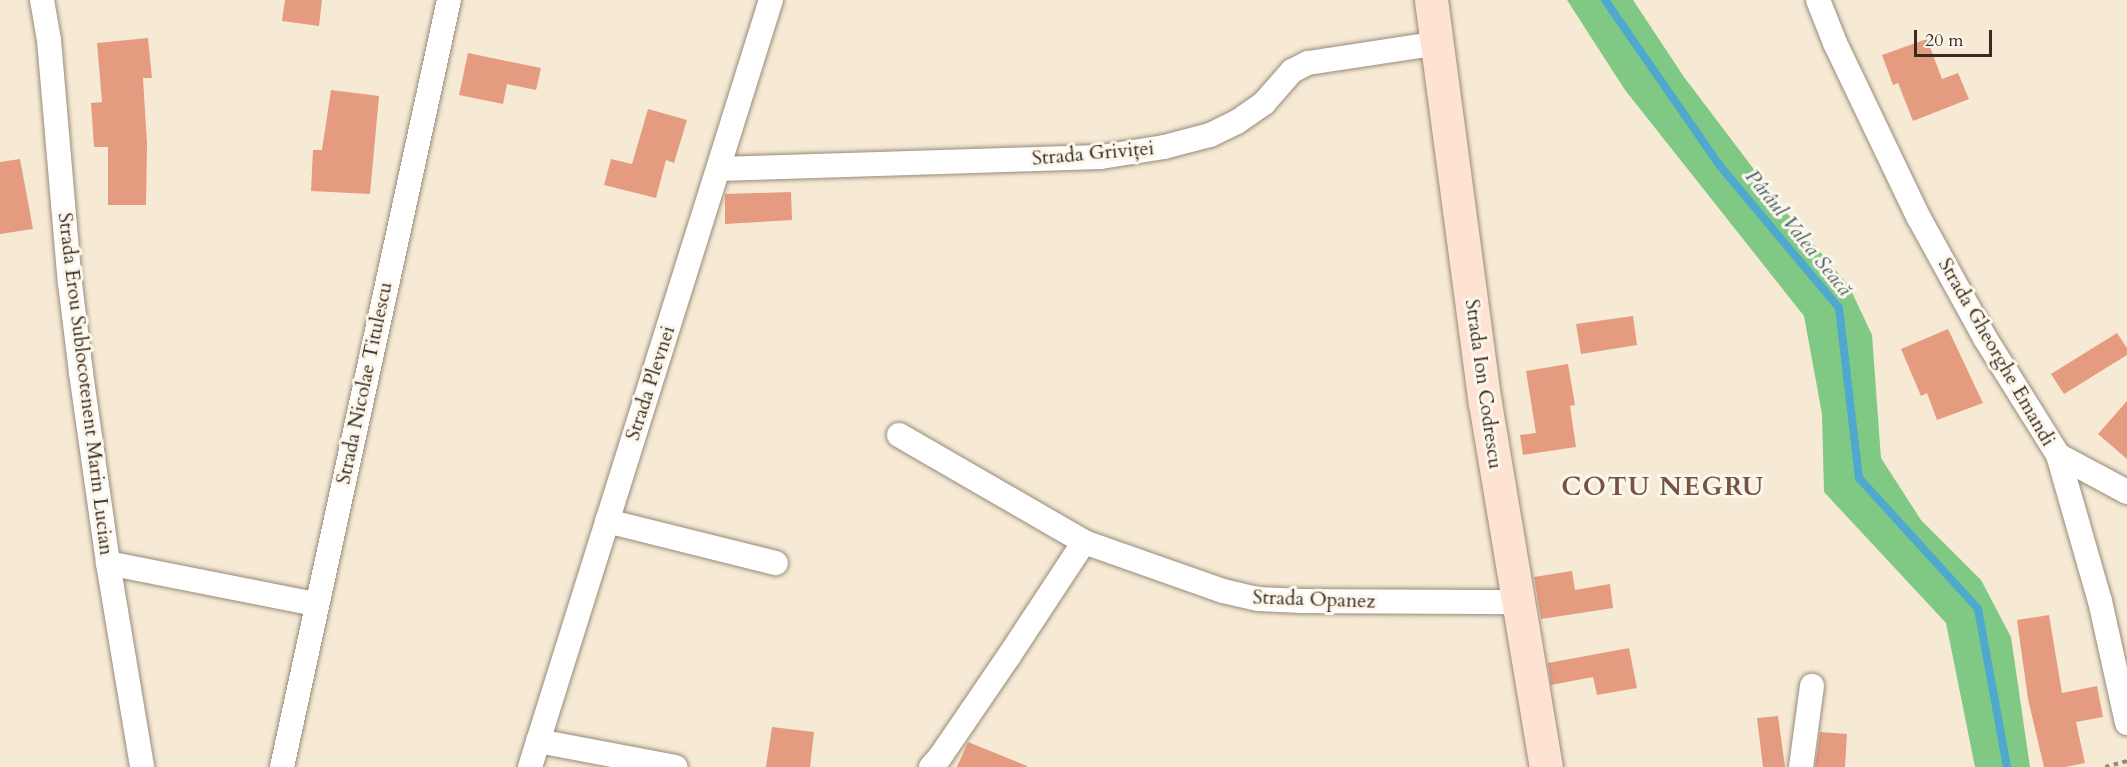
<!DOCTYPE html>
<meta charset="utf-8">
<style>
body{margin:0}
#map{position:relative;width:2127px;height:767px;overflow:hidden;background:#f6ead5;font-family:Cardo,serif}
div>[style]{position:absolute}
[style*='--x']{left:calc(var(--x)*1px);top:calc(var(--y)*1px);width:calc(var(--w)*1px);rotate:calc(var(--a)*1deg)}
.green>*{inset:0;background:#80c985}
.stream>*{height:8px;margin:-4px;padding:0 4px;transform-origin:4px;border-radius:4px;background:#4fa8cd}
.building>*{inset:0;background:#e59b7f}
.path>*{height:4px;margin-top:-2px;transform-origin:0;background:repeating-linear-gradient(90deg,#988a7a 0 4.5px,transparent 0 9px)}
.roads{filter:drop-shadow(0 0 2px #988a7a) drop-shadow(0 0 2px #988a7a)}
.minor>*{height:24px;margin:-12px;padding:0 12px;transform-origin:12px;border-radius:12px;background:#fff}
.secondary>*{height:33px;margin:-16.5px;padding:0 16.5px;transform-origin:16.5px;border-radius:16.5px;background:#fee3d2}
span{translate:-50% -50%;white-space:nowrap;text-align:center;line-height:1.15;-webkit-text-stroke:6px #fbf7ec;paint-order:stroke}
.street-label{font-size:20px;color:#3b2a1e}
.water-label{font-size:21px;color:#435c64;font-style:italic}
.district-label{font-size:26px;color:#765240;font-weight:700;letter-spacing:1.5px}
.scale{position:absolute;left:1914px;top:30px;width:78px;height:27px;box-sizing:border-box;border:3px solid #3b2a1e;border-top:0;padding-left:8px;font-size:18px;line-height:21px;white-space:nowrap;color:#3b2a1e;-webkit-text-stroke:4px #fbf7ec;paint-order:stroke}
</style>
<div id="map">
<div class="green">
<div style="clip-path:polygon(1567px 0,1633px 0,1684px 77px,1787px 213px,1849px 286px,1872px 335px,1881px 458px,1921px 520px,1981px 580px,2011px 637px,2030px 767px,1975px 767px,1946px 623px,1824px 492px,1822px 414px,1804px 316px,1625px 90px)"></div>
</div>
<div class="stream">
<div style="--x:1605;--y:0;--w:202;--a:55.3"></div>
<div style="--x:1720;--y:166;--w:185;--a:50"></div>
<div style="--x:1839;--y:308;--w:171;--a:83.3"></div>
<div style="--x:1859;--y:478;--w:177;--a:47.7"></div>
<div style="--x:1978;--y:609;--w:161;--a:79.6"></div>
</div>
<div class="building">
<div style="clip-path:polygon(285px 0,322px 0,319px 26px,282px 21px)"></div>
<div style="clip-path:polygon(148px 38px,152px 78px,143px 78px,147px 144px,146px 205px,108px 205px,108px 147px,94px 147px,91px 103px,102px 102px,97px 43px)"></div>
<div style="clip-path:polygon(1927px 39px,1942px 79px,1958px 73px,1969px 99px,1913px 121px,1898px 83px,1893px 85px,1882px 55px)"></div>
<div style="clip-path:polygon(468px 53px,541px 68px,536px 90px,507px 84px,503px 104px,459px 95px)"></div>
<div style="clip-path:polygon(331px 90px,379px 96px,370px 194px,311px 191px,313px 150px,322px 150px)"></div>
<div style="clip-path:polygon(648px 109px,687px 120px,674px 163px,666px 160px,656px 198px,604px 185px,611px 159px,632px 164px)"></div>
<div style="clip-path:polygon(20px 159px,33px 229px,0 234px,0 162px)"></div>
<div style="clip-path:polygon(791px 192px,792px 220px,725px 224px,725px 194px)"></div>
<div style="clip-path:polygon(1633px 316px,1637px 345px,1581px 354px,1576px 324px)"></div>
<div style="clip-path:polygon(1948px 329px,1983px 403px,1937px 420px,1927px 393px,1921px 396px,1901px 349px)"></div>
<div style="clip-path:polygon(2117px 333px,2127px 348px,2127px 355px,2064px 394px,2051px 374px)"></div>
<div style="clip-path:polygon(1568px 364px,1575px 405px,1570px 406px,1576px 447px,1523px 455px,1520px 435px,1536px 433px,1526px 371px)"></div>
<div style="clip-path:polygon(2127px 401px,2127px 459px,2098px 434px)"></div>
<div style="clip-path:polygon(1572px 571px,1575px 590px,1610px 584px,1613px 608px,1541px 619px,1534px 577px)"></div>
<div style="clip-path:polygon(2049px 615px,2062px 693px,2097px 686px,2103px 717px,2076px 722px,2085px 763px,2065px 767px,2044px 767px,2028px 699px,2017px 620px)"></div>
<div style="clip-path:polygon(1629px 648px,1637px 688px,1597px 695px,1593px 677px,1551px 685px,1548px 663px)"></div>
<div style="clip-path:polygon(1778px 716px,1785px 767px,1763px 767px,1757px 718px)"></div>
<div style="clip-path:polygon(772px 727px,814px 732px,810px 767px,766px 767px)"></div>
<div style="clip-path:polygon(1820px 732px,1847px 734px,1845px 767px,1815px 767px)"></div>
<div style="clip-path:polygon(968px 742px,1027px 766px,1027px 767px,957px 767px)"></div>
</div>
<div class="path">
<div style="--x:2105;--y:767;--w:23;--a:-15"></div>
</div>
<div class="roads">
<div class="minor">
<div style="--x:42;--y:0;--w:41;--a:80.1"></div>
<div style="--x:49;--y:40;--w:244;--a:85.1"></div>
<div style="--x:70;--y:283;--w:91;--a:83"></div>
<div style="--x:81;--y:373;--w:192;--a:81.9"></div>
<div style="--x:108;--y:563;--w:207;--a:80.5"></div>
<div style="--x:1818;--y:0;--w:46;--a:68.4"></div>
<div style="--x:1835;--y:43;--w:194;--a:64.4"></div>
<div style="--x:1919;--y:218;--w:137;--a:61.2"></div>
<div style="--x:1985;--y:338;--w:138;--a:58"></div>
<div style="--x:2058;--y:455;--w:152;--a:74"></div>
<div style="--x:2100;--y:601;--w:125;--a:77.5"></div>
<div style="--x:719;--y:169;--w:382;--a:-1.8"></div>
<div style="--x:1101;--y:157;--w:64;--a:-9"></div>
<div style="--x:1164;--y:147;--w:48;--a:-14.6"></div>
<div style="--x:1210;--y:135;--w:30;--a:-26"></div>
<div style="--x:1237;--y:122;--w:33;--a:-35"></div>
<div style="--x:1264;--y:103;--w:43;--a:-48.8"></div>
<div style="--x:1292;--y:71;--w:18;--a:-27"></div>
<div style="--x:1308;--y:63;--w:132;--a:-8.7"></div>
<div style="--x:899;--y:435;--w:214;--a:30"></div>
<div style="--x:1084;--y:542;--w:147;--a:19.4"></div>
<div style="--x:1223;--y:591;--w:36;--a:13"></div>
<div style="--x:1258;--y:599;--w:44;--a:2.6"></div>
<div style="--x:1302;--y:601;--w:216;--a:0.3"></div>
<div style="--x:2058;--y:455;--w:78;--a:28.2"></div>
<div style="--x:607;--y:521;--w:174;--a:14"></div>
<div style="--x:108;--y:563;--w:212;--a:11.2"></div>
<div style="--x:538;--y:741;--w:140;--a:10.7"></div>
<div style="--x:282;--y:767;--w:785;--a:-77.72"></div>
<div style="--x:530;--y:767;--w:804;--a:-72.56"></div>
<div style="--x:931;--y:767;--w:13;--a:-48"></div>
<div style="--x:940;--y:757;--w:122;--a:-55.7"></div>
<div style="--x:1009;--y:656;--w:136;--a:-56.7"></div>
<div style="--x:1801;--y:767;--w:82;--a:-82.3"></div>
</div>
<div class="secondary">
<div style="--x:1431;--y:0;--w:407;--a:82.4"></div>
<div style="--x:1485;--y:403;--w:369;--a:80.5"></div>
</div>
</div>
<div class="street-label">
<span style="left:1093px;top:153px;rotate:-5deg">Strada Griviței</span>
<span style="left:1997px;top:352px;rotate:60deg">Strada Gheorghe Emandi</span>
<span style="left:364px;top:383px;rotate:-78deg">Strada Nicolae Titulescu</span>
<span style="left:650px;top:383px;rotate:-72deg">Strada Plevnei</span>
<span style="left:86px;top:384px;rotate:83deg">Strada Erou Sublocotenent Marin Lucian</span>
<span style="left:1484px;top:384px;rotate:82deg">Strada Ion Codrescu</span>
<span style="left:1314px;top:599px;rotate:2deg">Strada Opanez</span>
</div>
<div class="water-label">
<span style="left:1798px;top:233px;rotate:51deg">Pârâul Valea Seacă</span>
</div>
<div class="district-label">
<span style="left:1663px;top:487px">COTU NEGRU</span>
</div>
<div class="scale">20 m</div>
</div>
